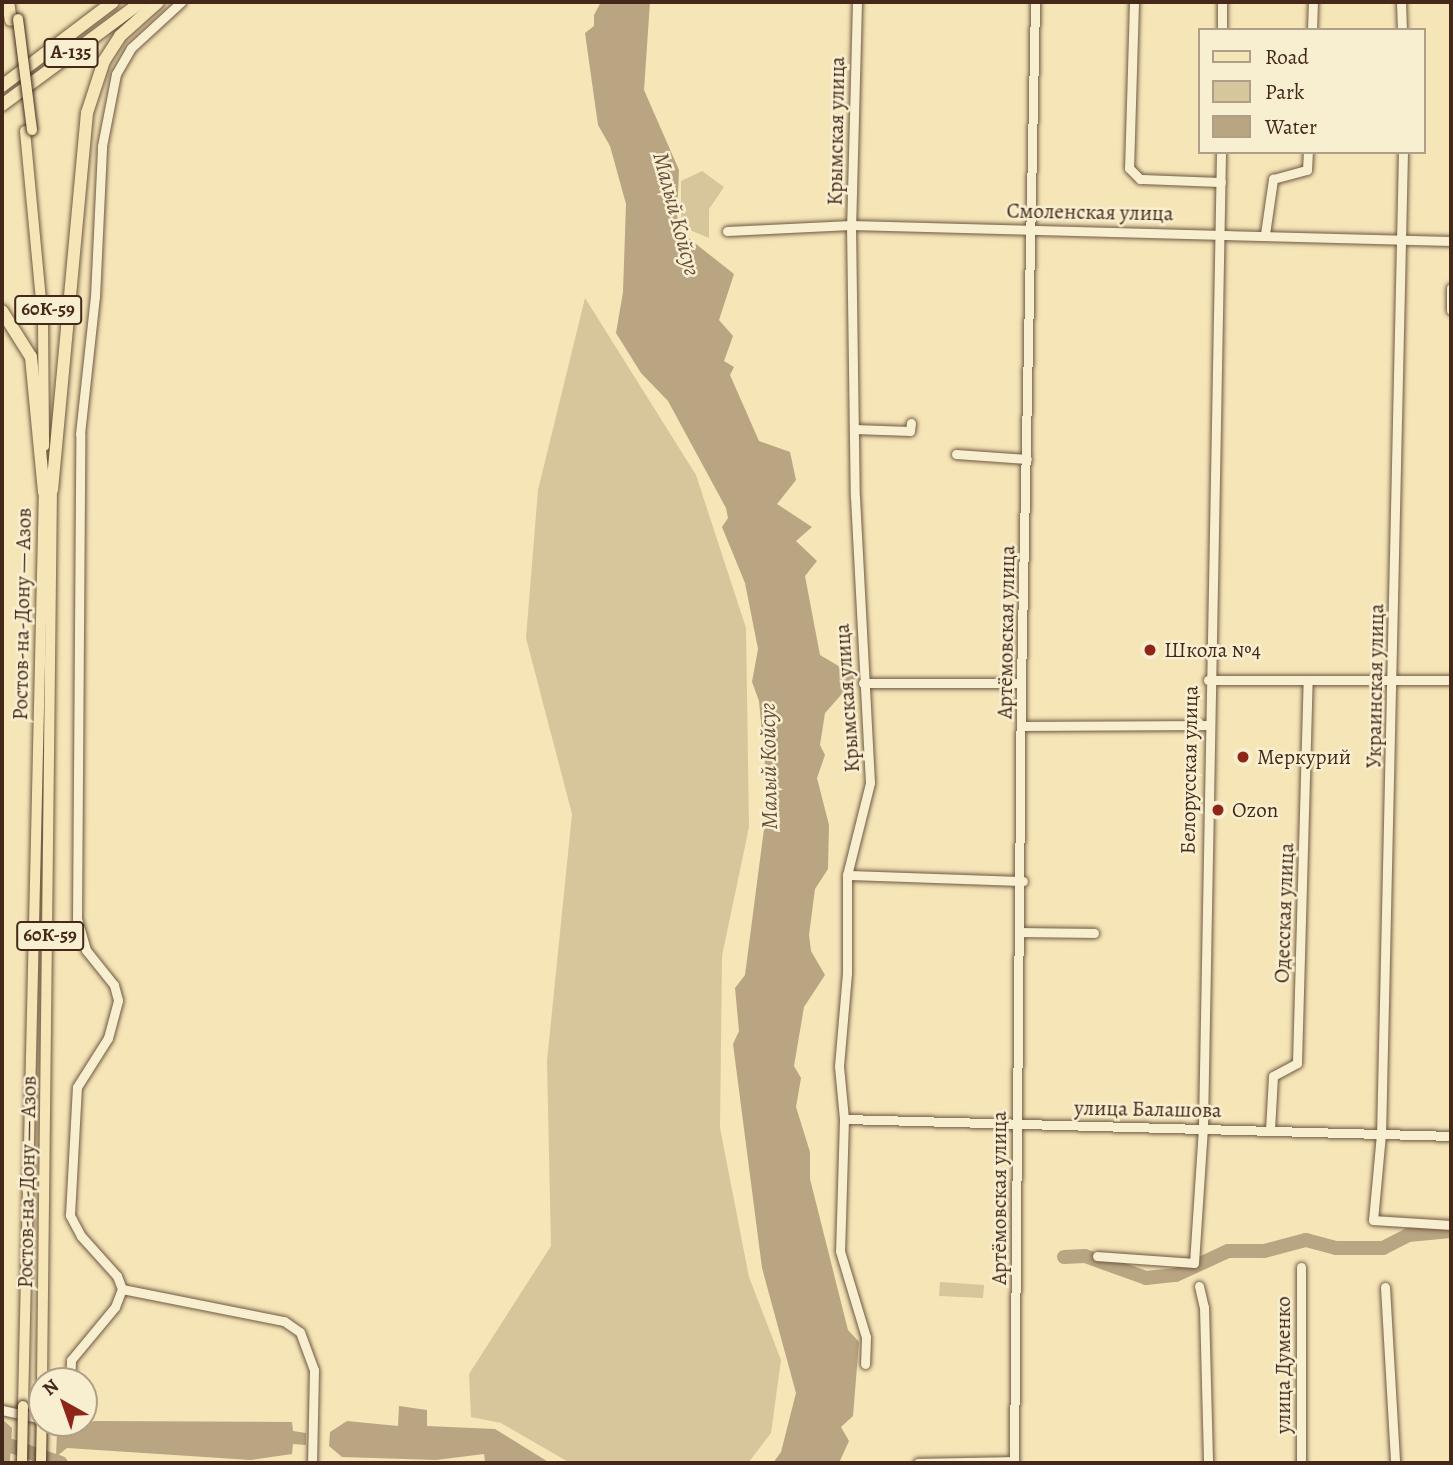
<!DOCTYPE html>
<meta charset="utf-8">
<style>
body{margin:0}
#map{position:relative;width:1453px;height:1465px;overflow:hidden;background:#f5e5b7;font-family:Alegreya,serif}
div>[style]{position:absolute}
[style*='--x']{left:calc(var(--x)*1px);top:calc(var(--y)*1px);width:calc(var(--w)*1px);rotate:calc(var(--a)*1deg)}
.green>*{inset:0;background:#d7c59c}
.water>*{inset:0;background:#b9a582}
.river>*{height:14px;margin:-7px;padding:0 7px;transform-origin:7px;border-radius:7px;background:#b9a582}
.roads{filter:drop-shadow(0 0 2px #705842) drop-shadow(0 0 2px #705842)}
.minor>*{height:9px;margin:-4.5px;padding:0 4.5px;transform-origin:4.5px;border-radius:4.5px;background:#f8eed0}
.major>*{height:10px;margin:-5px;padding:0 5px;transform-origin:5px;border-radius:5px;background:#f5e5b7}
.highway>*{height:12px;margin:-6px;padding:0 6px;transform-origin:6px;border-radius:6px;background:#f5e5b7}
.bridges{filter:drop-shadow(0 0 2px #44291b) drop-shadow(0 0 2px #44291b)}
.major-bridge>*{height:10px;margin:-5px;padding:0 5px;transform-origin:5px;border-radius:5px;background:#f5e5b7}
.dots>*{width:19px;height:19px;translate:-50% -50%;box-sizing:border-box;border:4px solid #f8eed0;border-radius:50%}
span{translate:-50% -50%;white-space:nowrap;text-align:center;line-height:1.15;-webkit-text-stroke:5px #f8eed0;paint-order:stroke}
.shield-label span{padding:2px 5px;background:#f8eed0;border:2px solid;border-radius:5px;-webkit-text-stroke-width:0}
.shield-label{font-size:19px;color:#44291b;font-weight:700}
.street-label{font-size:21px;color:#44291b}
.poi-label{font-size:21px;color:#44291b}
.left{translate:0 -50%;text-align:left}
.water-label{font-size:23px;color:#674e3a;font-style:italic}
.frame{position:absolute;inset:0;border:4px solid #44291b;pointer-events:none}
.legend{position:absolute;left:1198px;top:28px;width:228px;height:126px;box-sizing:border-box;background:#f8eed0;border:2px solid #b09f88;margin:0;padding:9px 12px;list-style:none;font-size:21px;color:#44291b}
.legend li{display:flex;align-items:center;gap:14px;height:35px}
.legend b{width:35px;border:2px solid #b09f88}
.north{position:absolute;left:28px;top:1367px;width:70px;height:70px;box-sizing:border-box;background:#f8eed0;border:2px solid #b09f88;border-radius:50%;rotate:320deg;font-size:19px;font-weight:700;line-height:28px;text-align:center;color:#44291b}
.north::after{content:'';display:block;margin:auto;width:24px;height:32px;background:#8f2418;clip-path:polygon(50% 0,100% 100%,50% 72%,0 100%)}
</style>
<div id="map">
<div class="green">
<div style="clip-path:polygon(702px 171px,724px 187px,709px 209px,709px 238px,683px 227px,681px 214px,681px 181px)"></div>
<div style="clip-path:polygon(585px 298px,696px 475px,746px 628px,749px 827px,722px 956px,720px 1128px,749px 1277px,781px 1360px,771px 1433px,748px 1463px,570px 1463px,501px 1423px,471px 1417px,469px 1374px,551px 1246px,547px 1061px,572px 814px,526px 638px,538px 490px)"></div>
<div style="clip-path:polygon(940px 1282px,984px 1285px,983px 1298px,939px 1296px)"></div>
</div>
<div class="water">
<div style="clip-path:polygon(601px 2px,650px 2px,644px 90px,679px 170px,677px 216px,682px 233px,734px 274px,719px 320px,733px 336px,724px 361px,734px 367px,730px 375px,759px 441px,790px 452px,796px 480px,777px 504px,812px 527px,796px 541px,817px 561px,805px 576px,820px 655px,857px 677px,825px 713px,820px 745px,825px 755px,817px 778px,829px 825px,828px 869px,815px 889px,809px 935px,811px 951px,825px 975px,804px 1007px,794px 1066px,801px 1078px,796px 1107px,810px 1152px,810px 1179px,848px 1330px,859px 1342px,853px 1416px,841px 1427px,849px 1441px,839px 1463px,773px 1463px,781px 1452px,796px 1393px,762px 1268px,733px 1044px,739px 1031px,735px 988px,745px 975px,768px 798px,759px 701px,752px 682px,758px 649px,745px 583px,722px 527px,728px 518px,726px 508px,668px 401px,641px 373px,616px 333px,623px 292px,626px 204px,610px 146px,598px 125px,585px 33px,594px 26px,594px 15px)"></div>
<div style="clip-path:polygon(399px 1406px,427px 1410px,427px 1426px,495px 1429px,550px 1463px,480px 1463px,485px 1462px,484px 1454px,436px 1460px,342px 1457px,329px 1446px,330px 1432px,347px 1421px,398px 1426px)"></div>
<div style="clip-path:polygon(2px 1419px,12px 1428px,10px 1461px,2px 1462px)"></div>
<div style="clip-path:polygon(94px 1421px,292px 1422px,293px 1431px,306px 1433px,306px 1445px,293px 1444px,292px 1454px,251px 1460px,67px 1448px,56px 1457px,57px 1432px)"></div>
</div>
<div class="river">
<div style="--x:1064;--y:1257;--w:21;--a:-3"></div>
<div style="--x:1085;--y:1256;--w:65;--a:19.8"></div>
<div style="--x:1146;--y:1278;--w:30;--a:-6"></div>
<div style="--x:1176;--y:1275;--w:57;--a:-24.8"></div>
<div style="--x:1228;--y:1251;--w:36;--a:0"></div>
<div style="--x:1264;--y:1251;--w:43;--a:-14.7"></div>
<div style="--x:1306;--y:1240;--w:31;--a:15"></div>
<div style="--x:1336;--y:1248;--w:47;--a:0"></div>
<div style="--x:1383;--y:1248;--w:28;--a:-27"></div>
<div style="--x:1408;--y:1235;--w:43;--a:-5.3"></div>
<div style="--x:2;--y:1443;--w:62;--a:18.7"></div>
</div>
<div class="roads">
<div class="minor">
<div style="--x:857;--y:2;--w:223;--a:91.5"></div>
<div style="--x:851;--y:225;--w:272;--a:89.2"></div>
<div style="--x:855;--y:497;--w:286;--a:87"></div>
<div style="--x:870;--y:783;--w:95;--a:104"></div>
<div style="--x:847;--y:875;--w:98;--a:90"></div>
<div style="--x:847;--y:973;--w:93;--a:94.9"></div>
<div style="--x:839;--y:1066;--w:53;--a:84.6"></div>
<div style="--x:844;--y:1119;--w:132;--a:91.7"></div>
<div style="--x:840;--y:1251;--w:90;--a:73.2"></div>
<div style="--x:866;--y:1337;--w:27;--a:92"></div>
<div style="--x:1134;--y:2;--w:166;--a:91.7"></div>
<div style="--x:1129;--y:168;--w:16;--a:45"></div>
<div style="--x:1140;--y:179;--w:81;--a:2.1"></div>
<div style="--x:1401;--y:2;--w:28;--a:88"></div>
<div style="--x:1222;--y:30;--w:28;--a:-90"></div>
<div style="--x:1312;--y:30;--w:28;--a:-88"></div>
<div style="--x:1403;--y:152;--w:982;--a:91.28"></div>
<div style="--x:1381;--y:1134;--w:86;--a:95.3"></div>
<div style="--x:1373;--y:1220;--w:78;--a:3.7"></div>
<div style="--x:727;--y:231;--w:124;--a:-2.8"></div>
<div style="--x:851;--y:225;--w:600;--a:1.53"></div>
<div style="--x:1265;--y:234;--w:56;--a:-81.7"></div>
<div style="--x:1273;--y:179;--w:35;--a:-15"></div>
<div style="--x:1307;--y:170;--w:18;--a:-87"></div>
<div style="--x:1451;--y:288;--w:22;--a:90"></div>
<div style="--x:854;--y:429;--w:56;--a:2"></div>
<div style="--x:910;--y:431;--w:8;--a:-83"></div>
<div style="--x:956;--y:454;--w:71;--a:4"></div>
<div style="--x:1208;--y:680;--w:243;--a:0"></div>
<div style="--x:863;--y:683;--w:158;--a:0"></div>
<div style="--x:1021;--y:726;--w:186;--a:-0.3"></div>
<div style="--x:847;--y:875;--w:176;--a:2"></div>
<div style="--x:1021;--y:932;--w:73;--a:0.8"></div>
<div style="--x:844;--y:1119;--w:607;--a:1.6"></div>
<div style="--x:1270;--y:1130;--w:54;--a:-86.8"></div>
<div style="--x:1273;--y:1076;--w:27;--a:-28"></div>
<div style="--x:1297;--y:1063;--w:382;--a:-88.4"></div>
<div style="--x:1097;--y:1256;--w:97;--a:4.1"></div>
<div style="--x:1194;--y:1263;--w:137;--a:-86.2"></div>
<div style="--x:1203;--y:1126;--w:974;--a:-88.94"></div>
<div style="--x:1199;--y:1286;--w:22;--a:77"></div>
<div style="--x:1204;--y:1307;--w:156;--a:88.5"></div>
<div style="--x:1385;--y:1287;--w:176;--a:86.7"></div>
<div style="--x:122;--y:1289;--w:165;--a:11.2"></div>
<div style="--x:284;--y:1321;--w:19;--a:35"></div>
<div style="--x:300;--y:1332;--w:40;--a:69.8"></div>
<div style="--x:314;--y:1370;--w:93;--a:91.2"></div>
<div style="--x:70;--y:1381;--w:21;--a:-87"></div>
<div style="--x:71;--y:1360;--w:69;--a:-50.3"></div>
<div style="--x:115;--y:1307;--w:19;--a:-69"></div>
<div style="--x:122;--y:1289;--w:14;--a:-111"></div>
<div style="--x:117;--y:1276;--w:54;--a:-132"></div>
<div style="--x:81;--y:1236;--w:24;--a:-118"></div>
<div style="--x:70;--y:1215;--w:128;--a:-86.9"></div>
<div style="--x:77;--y:1087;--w:58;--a:-57.7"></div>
<div style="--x:108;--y:1038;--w:39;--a:-75"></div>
<div style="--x:118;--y:1000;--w:16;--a:-105"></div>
<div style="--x:114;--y:985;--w:45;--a:-128.7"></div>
<div style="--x:86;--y:950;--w:32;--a:-106"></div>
<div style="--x:77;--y:919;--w:485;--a:-89.6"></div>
<div style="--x:80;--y:434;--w:138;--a:-83.8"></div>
<div style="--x:95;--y:297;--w:151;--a:-87.3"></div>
<div style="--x:102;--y:146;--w:73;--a:-79"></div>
<div style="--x:116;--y:74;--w:30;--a:-60"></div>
<div style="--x:131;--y:48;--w:68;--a:-42.6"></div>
<div style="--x:2;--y:1410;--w:41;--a:12.7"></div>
<div style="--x:918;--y:1463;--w:96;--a:-1.2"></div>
<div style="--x:1014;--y:1463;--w:780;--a:-89.49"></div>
<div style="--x:1021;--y:683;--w:681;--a:-88.82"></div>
<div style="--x:1301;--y:1463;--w:196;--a:-90"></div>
</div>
<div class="major">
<div style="--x:25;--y:131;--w:193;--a:84.6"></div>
<div style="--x:43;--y:323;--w:123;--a:89.5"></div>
<div style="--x:42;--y:1381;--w:899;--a:-89.36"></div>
<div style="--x:23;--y:1406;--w:920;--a:-88.69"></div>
</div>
<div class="highway">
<div style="--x:8;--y:2;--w:18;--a:81"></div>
<div style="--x:2;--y:86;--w:139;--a:-37.1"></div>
<div style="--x:2;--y:105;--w:173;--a:-36.5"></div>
<div style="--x:2;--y:311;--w:54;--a:57.8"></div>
<div style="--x:31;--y:357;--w:136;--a:84.5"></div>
<div style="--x:52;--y:490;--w:379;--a:-84.7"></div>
<div style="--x:87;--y:113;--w:55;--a:-71.9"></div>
<div style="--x:104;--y:61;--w:30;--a:-57"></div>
<div style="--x:120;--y:36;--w:51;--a:-41.8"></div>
</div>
</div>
<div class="bridges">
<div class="major-bridge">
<div style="--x:18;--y:19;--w:112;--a:82.8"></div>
<div style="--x:22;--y:1463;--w:57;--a:-89"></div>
<div style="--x:41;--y:1463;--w:57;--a:-89"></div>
</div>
</div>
<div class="dots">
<div style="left:1150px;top:650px;background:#8f2418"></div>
<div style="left:1243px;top:757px;background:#8f2418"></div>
<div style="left:1218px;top:810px;background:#8f2418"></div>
</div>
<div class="shield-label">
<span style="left:71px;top:53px">А-135</span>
<span style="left:48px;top:310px">60К-59</span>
<span style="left:50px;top:936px">60К-59</span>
</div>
<div class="street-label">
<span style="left:836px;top:131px;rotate:-89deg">Крымская улица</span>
<span style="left:1090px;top:212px;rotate:1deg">Смоленская улица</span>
<span style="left:22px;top:614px;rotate:-89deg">Ростов-на-Дону — Азов</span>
<span style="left:1006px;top:632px;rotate:-89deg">Артёмовская улица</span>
<span style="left:1375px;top:686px;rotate:-89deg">Украинская улица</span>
<span style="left:847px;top:698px;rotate:-94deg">Крымская улица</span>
<span style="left:1189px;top:770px;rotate:-89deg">Белорусская улица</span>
<span style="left:1284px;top:913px;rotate:-88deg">Одесская улица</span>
<span style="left:1148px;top:1109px;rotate:1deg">улица Балашова</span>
<span style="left:27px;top:1182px;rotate:-89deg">Ростов-на-Дону — Азов</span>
<span style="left:999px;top:1198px;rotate:-90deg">Артёмовская улица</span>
<span style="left:1283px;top:1365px;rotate:-90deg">улица Думенко</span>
</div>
<div class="poi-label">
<span class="left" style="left:1164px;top:650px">Школа №4</span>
<span class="left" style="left:1257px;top:757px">Меркурий</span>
<span class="left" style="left:1232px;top:810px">Ozon</span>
</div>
<div class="water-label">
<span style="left:676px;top:214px;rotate:75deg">Малый Койсуг</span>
<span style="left:769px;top:766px;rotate:-91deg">Малый Койсуг</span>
</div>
<div class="frame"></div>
<ul class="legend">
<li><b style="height:9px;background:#f5e5b7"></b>Road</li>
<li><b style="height:19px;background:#d7c59c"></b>Park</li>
<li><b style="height:19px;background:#b9a582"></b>Water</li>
</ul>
<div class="north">N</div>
</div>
